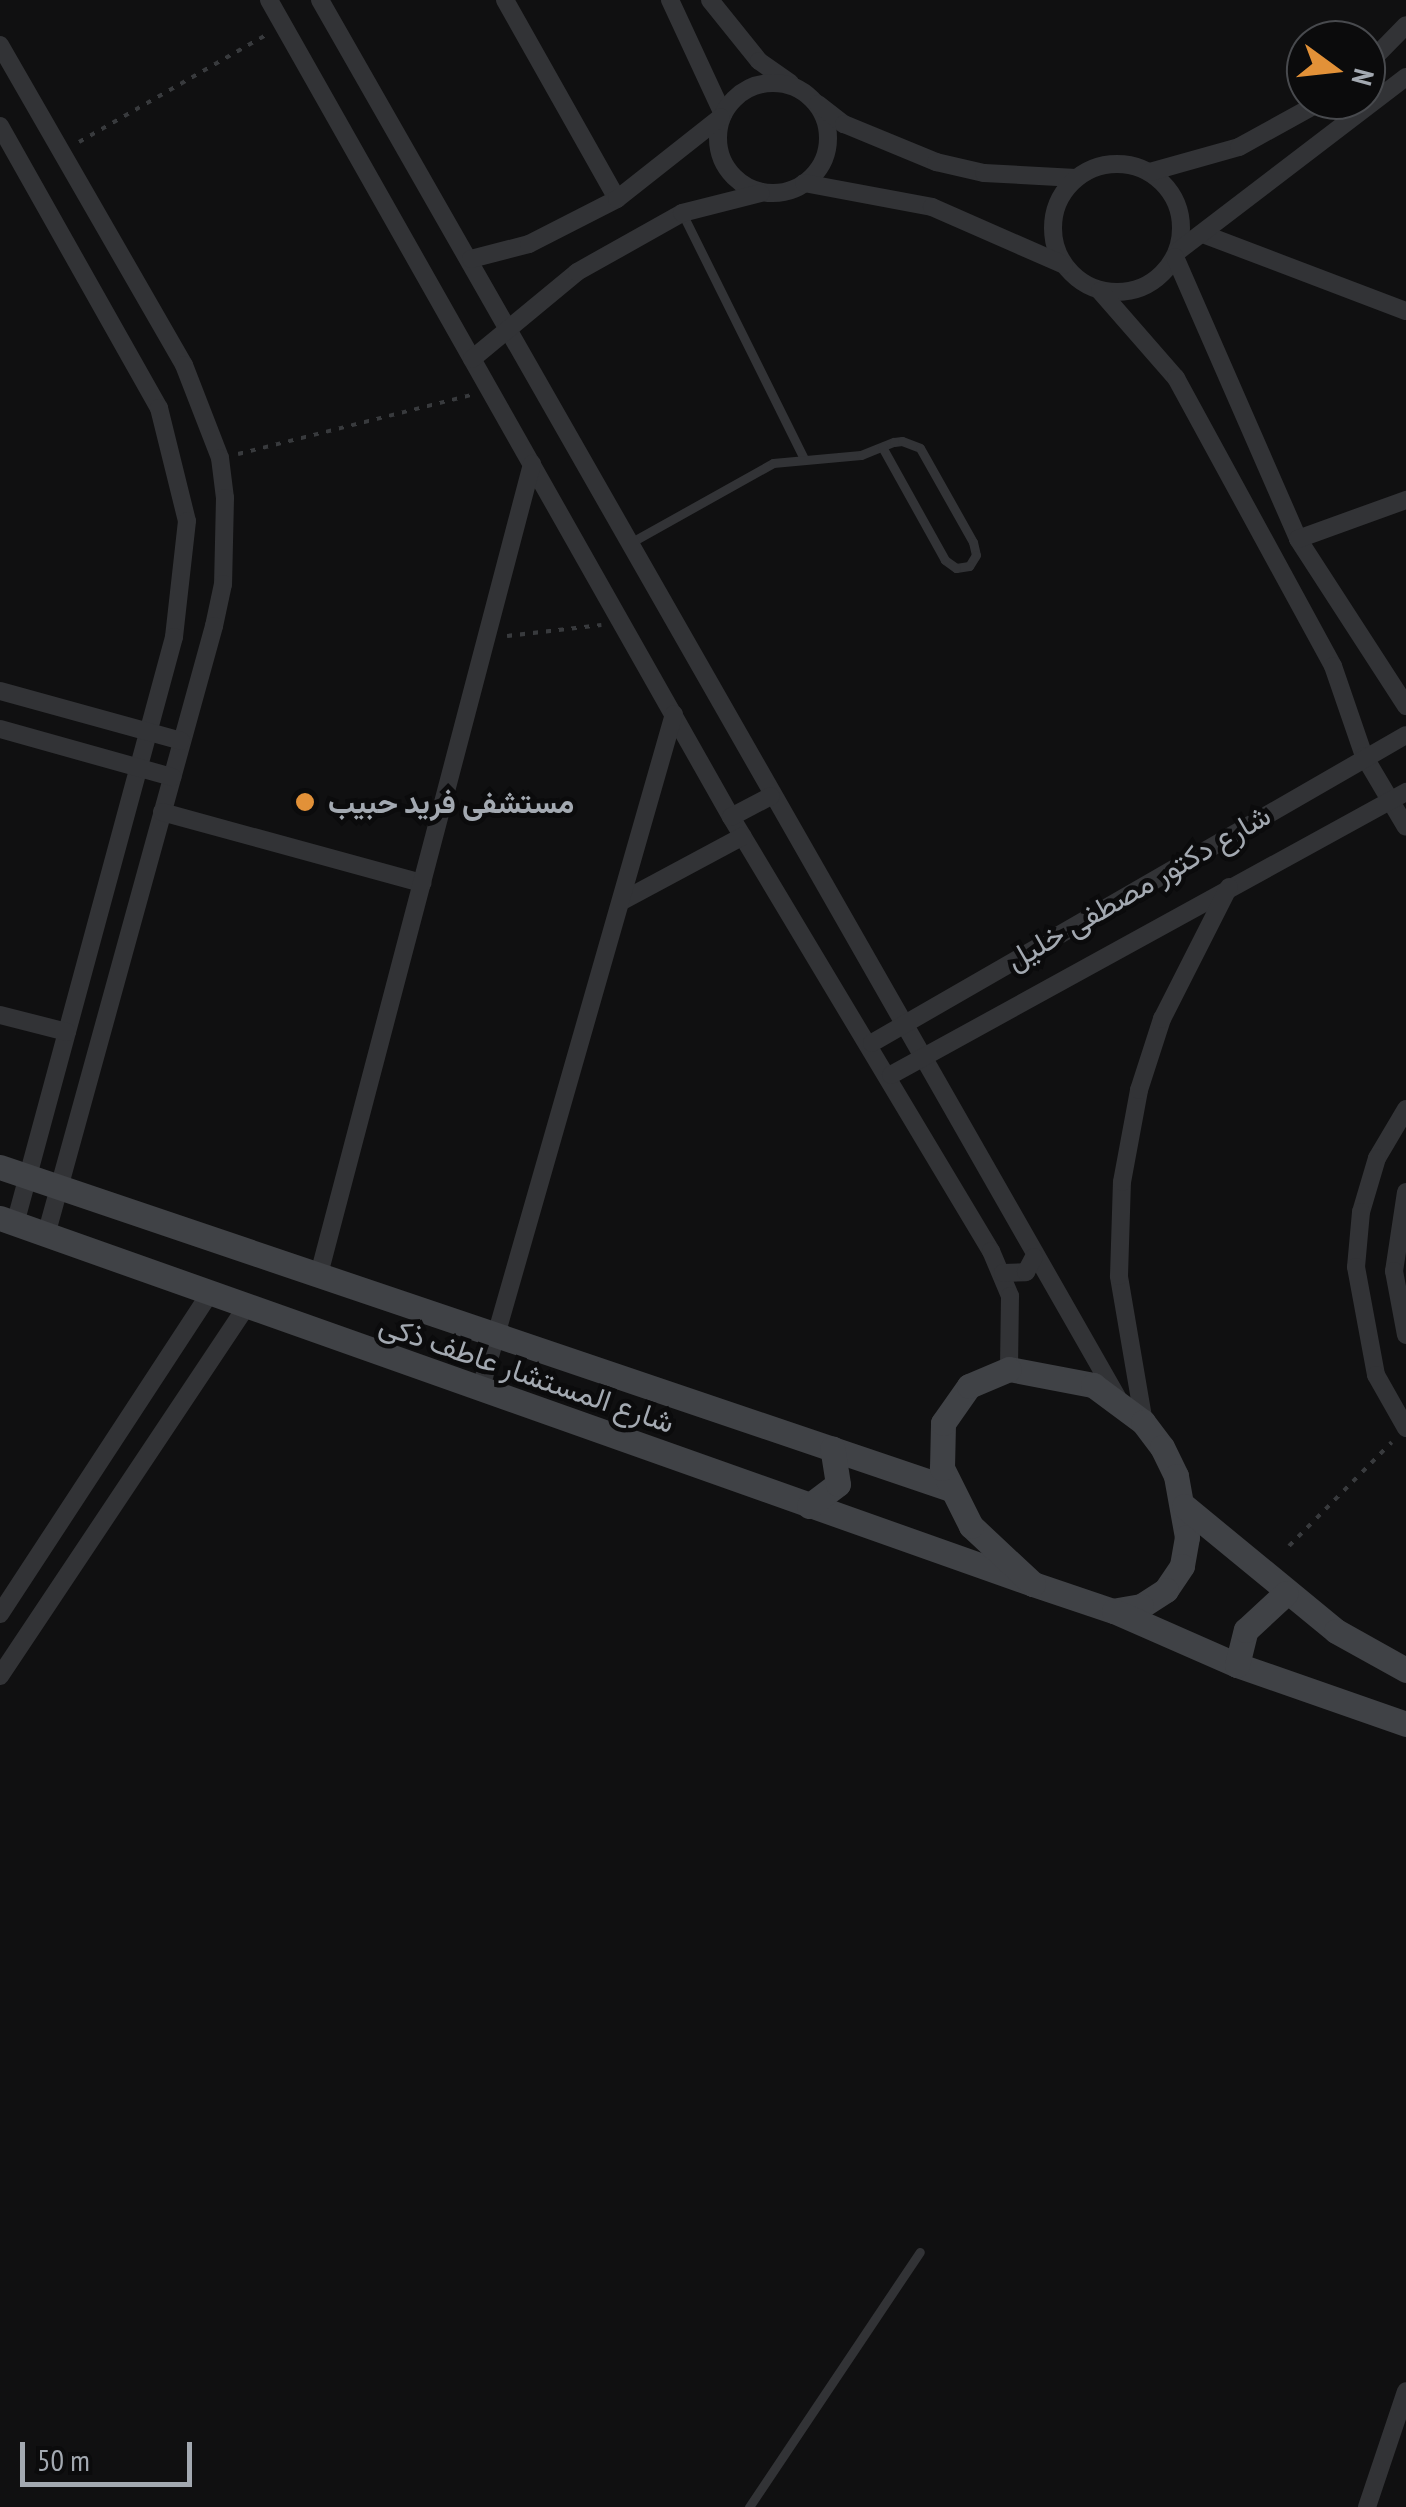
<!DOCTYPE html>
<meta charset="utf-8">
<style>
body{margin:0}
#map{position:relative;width:1406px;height:2507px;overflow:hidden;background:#101011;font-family:"PT Sans Narrow",Vazirmatn,sans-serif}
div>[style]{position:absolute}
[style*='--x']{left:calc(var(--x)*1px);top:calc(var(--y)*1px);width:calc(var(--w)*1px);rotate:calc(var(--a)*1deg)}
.path>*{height:4px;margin-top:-2px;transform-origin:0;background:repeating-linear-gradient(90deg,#383a3d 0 5px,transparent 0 13px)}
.lane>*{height:9px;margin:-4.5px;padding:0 4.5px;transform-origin:4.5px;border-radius:4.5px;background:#323336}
.street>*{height:18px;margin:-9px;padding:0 9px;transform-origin:9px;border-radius:9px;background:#323336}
.street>.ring{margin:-9px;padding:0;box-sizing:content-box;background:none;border:18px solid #323336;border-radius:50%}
.secondary>*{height:25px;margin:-12.5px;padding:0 12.5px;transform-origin:12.5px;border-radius:12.5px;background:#404246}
.dots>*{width:28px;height:28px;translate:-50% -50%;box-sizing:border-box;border:5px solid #0b0b0c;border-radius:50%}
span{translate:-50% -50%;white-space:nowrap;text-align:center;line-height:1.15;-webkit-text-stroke:9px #0b0b0c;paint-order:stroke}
.poi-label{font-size:30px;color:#a3a9b1;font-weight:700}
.left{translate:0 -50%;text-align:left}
.street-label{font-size:30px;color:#a3a9b1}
.north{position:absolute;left:1286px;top:20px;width:100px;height:100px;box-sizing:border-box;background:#0b0b0c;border:2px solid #484a4e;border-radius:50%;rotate:105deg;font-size:28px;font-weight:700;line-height:40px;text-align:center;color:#a3a9b1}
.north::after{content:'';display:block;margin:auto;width:35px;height:45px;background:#e29138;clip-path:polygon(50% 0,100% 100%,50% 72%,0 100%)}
.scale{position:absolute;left:20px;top:2442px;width:172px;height:45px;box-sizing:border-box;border:5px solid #a3a9b1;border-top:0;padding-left:12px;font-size:30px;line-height:35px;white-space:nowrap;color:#a3a9b1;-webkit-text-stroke:8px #0b0b0c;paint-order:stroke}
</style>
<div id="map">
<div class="path">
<div style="--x:79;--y:142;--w:215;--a:-29.8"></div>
<div style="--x:238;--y:454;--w:240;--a:-14.2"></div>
<div style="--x:507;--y:636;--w:95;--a:-6.7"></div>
<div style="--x:1289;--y:1546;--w:146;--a:-45.3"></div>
</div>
<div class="lane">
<div style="--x:682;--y:213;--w:275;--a:63.6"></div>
<div style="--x:630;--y:543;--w:164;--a:-29.2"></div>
<div style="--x:773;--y:463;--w:88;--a:-5.2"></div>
<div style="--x:861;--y:455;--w:35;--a:-22"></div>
<div style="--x:894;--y:442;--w:8;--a:-7"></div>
<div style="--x:902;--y:441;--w:19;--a:21"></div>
<div style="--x:920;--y:448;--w:108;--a:60.6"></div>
<div style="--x:973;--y:542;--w:13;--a:77"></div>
<div style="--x:976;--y:555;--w:13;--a:122"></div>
<div style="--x:969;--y:566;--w:13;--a:171"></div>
<div style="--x:956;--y:568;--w:14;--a:-144"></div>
<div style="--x:945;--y:560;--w:129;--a:-119.1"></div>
<div style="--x:749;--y:2507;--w:307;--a:-56.2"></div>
</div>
<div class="street">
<div style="--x:269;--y:0;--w:939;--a:60.51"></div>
<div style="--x:731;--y:817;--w:506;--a:59.08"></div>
<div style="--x:991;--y:1251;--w:49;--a:67.1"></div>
<div style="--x:1010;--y:1296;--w:73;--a:90.8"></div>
<div style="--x:320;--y:0;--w:1608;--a:60.29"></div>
<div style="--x:505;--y:0;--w:228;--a:60.6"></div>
<div style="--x:670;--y:0;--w:126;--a:65.1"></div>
<div style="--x:710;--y:0;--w:78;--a:51.2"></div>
<div style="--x:759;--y:61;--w:38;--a:35"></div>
<div style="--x:0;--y:45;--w:369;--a:60.1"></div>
<div style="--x:184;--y:365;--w:100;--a:68.8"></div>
<div style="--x:220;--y:458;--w:40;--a:82.9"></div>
<div style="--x:225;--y:498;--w:86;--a:91.3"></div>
<div style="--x:223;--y:584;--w:43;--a:102.1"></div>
<div style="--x:214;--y:626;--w:632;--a:105.42"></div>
<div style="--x:1366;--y:66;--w:57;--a:-45.7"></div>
<div class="ring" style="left:718px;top:83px;width:92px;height:92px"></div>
<div style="--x:818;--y:104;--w:33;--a:38"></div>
<div style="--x:844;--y:124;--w:100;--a:22.4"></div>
<div style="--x:936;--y:162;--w:49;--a:12.9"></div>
<div style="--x:984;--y:173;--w:92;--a:3.1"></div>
<div style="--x:0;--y:126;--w:324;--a:60.6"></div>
<div style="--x:159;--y:408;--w:116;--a:76.1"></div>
<div style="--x:187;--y:521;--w:117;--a:96.4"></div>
<div style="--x:174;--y:637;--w:608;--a:105.16"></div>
<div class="ring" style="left:1053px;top:164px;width:110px;height:110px"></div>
<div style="--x:1150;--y:172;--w:92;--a:-15.7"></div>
<div style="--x:1239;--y:147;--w:97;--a:-28.9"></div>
<div style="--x:804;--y:183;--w:130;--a:10.6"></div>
<div style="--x:932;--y:207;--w:144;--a:23.7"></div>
<div style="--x:1203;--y:234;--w:217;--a:20.8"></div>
<div style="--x:1177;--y:252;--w:288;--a:-37.4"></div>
<div style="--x:1175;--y:257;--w:308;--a:66.4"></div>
<div style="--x:1298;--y:539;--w:199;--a:57.1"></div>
<div style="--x:471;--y:259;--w:60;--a:-14.5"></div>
<div style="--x:529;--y:244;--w:99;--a:-27.1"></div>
<div style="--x:617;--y:199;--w:132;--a:-38.3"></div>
<div style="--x:1100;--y:291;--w:116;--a:48.9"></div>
<div style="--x:1176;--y:378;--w:328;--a:61.4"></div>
<div style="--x:1333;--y:666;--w:95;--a:71"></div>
<div style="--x:1364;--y:756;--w:82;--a:59.4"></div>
<div style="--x:472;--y:359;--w:136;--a:-39.6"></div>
<div style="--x:577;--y:272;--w:120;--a:-29.3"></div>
<div style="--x:682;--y:213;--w:81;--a:-14.2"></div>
<div style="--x:1298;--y:539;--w:115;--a:-19.9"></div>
<div style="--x:0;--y:691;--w:188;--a:15.4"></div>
<div style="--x:0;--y:729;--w:179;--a:15.6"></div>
<div style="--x:162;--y:812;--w:270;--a:15.3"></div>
<div style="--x:731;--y:817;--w:45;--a:-27.7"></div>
<div style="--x:622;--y:901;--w:137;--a:-28.2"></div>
<div style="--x:0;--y:1015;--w:69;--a:14.2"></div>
<div style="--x:872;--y:1043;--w:616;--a:-29.98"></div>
<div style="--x:891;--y:1075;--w:588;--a:-28.79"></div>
<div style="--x:1406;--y:1109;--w:57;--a:120.6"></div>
<div style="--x:1377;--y:1158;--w:56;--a:106.5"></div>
<div style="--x:1361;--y:1212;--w:55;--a:95.2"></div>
<div style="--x:1356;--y:1267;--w:110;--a:79.5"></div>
<div style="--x:1376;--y:1375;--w:61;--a:60.5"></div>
<div style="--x:1406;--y:1192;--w:80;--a:98.6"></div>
<div style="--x:1394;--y:1271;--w:65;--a:79.4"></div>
<div style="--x:1003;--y:1273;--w:23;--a:-2"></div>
<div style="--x:1026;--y:1272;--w:17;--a:-62"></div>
<div style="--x:318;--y:1278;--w:842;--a:-75.27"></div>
<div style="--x:480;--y:1391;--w:704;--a:-74.01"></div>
<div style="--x:1144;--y:1423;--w:149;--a:-99.7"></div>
<div style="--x:1119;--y:1276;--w:94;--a:-88.2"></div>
<div style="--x:1122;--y:1182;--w:94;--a:-79.5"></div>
<div style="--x:1139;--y:1090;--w:75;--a:-72.1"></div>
<div style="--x:1162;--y:1019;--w:148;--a:-63.1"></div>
<div style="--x:0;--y:1614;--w:381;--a:-56.8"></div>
<div style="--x:0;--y:1676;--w:442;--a:-56.3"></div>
<div style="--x:1367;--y:2507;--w:122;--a:-71.4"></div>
</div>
<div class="secondary">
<div style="--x:0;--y:1167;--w:1004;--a:18.71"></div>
<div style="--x:0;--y:1218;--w:1096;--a:19.51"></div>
<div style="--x:1009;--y:1369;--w:86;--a:10.8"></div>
<div style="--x:1093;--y:1385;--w:62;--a:36.5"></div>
<div style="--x:1143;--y:1422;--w:31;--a:53"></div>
<div style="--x:1162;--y:1447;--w:32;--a:64"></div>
<div style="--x:1176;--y:1476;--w:62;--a:79.8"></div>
<div style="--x:1187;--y:1537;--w:29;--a:100"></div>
<div style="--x:1182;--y:1566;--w:29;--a:124"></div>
<div style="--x:1166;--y:1590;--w:30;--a:147"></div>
<div style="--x:1141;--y:1606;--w:28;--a:170"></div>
<div style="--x:1113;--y:1611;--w:84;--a:-161.4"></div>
<div style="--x:1033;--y:1584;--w:85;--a:-136.9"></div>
<div style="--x:971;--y:1526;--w:65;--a:-116.6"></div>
<div style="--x:942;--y:1468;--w:45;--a:-88.7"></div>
<div style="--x:943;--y:1423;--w:45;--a:-54.9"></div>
<div style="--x:969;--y:1386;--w:43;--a:-23"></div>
<div style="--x:809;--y:1506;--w:36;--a:-37"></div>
<div style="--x:838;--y:1484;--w:36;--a:-99"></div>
<div style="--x:1184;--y:1506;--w:197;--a:39.4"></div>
<div style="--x:1336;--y:1631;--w:80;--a:29.1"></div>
<div style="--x:1114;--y:1611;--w:134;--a:23.7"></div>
<div style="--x:1237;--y:1665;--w:179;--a:19.2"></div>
<div style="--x:1237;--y:1665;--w:36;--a:-76"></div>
<div style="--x:1246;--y:1630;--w:54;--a:-42.8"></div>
</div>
<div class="dots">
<div style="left:305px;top:802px;background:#e29138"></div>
</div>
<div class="poi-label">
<span class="left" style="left:328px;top:802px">مستشفى فريد حبيب</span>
</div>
<div class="street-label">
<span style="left:1138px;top:887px;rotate:-30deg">شارع دكتور مصطفى خليل</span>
<span style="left:527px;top:1373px;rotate:19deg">شارع المستشار عاطف ذكى</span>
</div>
<div class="north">N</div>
<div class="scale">50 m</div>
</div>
